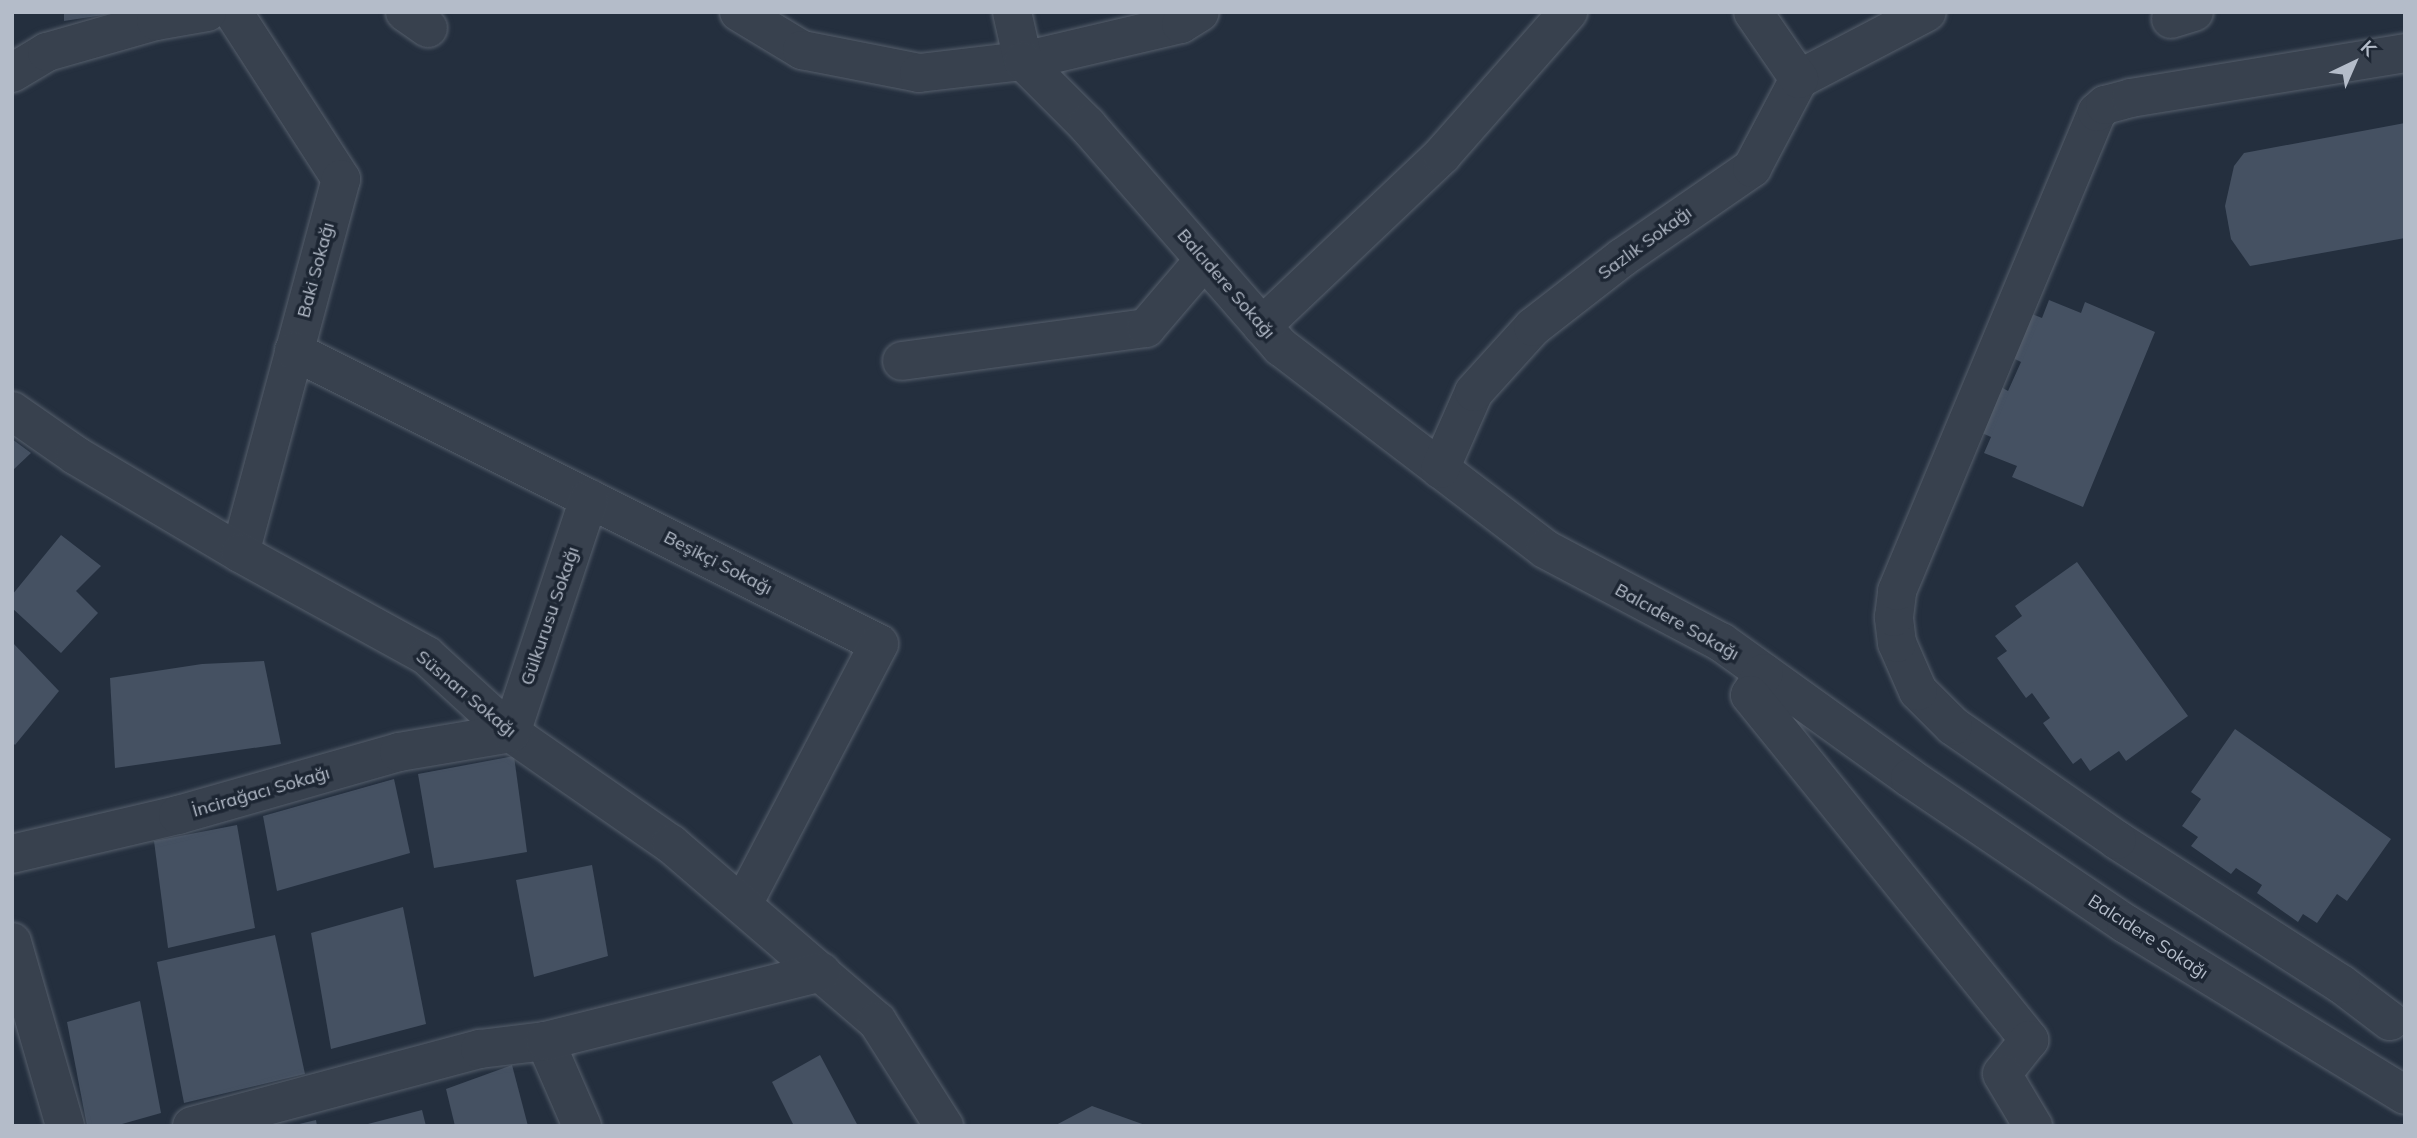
<!DOCTYPE html>
<meta charset="utf-8">
<style>
body{margin:0}
#map{position:relative;width:2417px;height:1138px;overflow:hidden;background:#242f3e;font-family:Mulish,sans-serif}
div>[style]{position:absolute}
[style*='--x']{left:calc(var(--x)*1px);top:calc(var(--y)*1px);width:calc(var(--w)*1px);rotate:calc(var(--a)*1deg)}
.building>*{inset:0;background:#455162}
.roads{filter:drop-shadow(0 0 2px #565f6c) drop-shadow(0 0 2px #565f6c)}
.minor>*{height:38px;margin:-19px;padding:0 19px;transform-origin:19px;border-radius:19px;background:#38414e}
span{translate:-50% -50%;white-space:nowrap;text-align:center;line-height:1.15;-webkit-text-stroke:7px #1d2633;paint-order:stroke}
.street-label{font-size:18px;color:#b4bcc9}
.frame{position:absolute;inset:0;border:14px solid #b4bcc9;pointer-events:none}
.north{position:absolute;left:2319px;top:28px;width:70px;height:70px;-webkit-text-stroke:5px #1d2633;paint-order:stroke;rotate:44deg;font-size:19px;font-weight:700;line-height:28px;text-align:center;color:#b4bcc9}
.north::after{content:'';display:block;margin:auto;width:24px;height:32px;background:#b4bcc9;clip-path:polygon(50% 0,100% 100%,50% 72%,0 100%)}
</style>
<div id="map">
<div class="building">
<div style="clip-path:polygon(64px 12px,110px 12px,110px 14px,64px 21px)"></div>
<div style="clip-path:polygon(2405px 123px,2405px 238px,2250px 266px,2231px 239px,2225px 206px,2234px 166px,2244px 153px)"></div>
<div style="clip-path:polygon(2049px 300px,2081px 313px,2085px 302px,2155px 332px,2083px 507px,2012px 477px,2017px 466px,1984px 453px,1991px 437px,1982px 433px,2001px 387px,2008px 391px,2021px 362px,2013px 358px,2032px 314px,2042px 318px)"></div>
<div style="clip-path:polygon(12px 439px,31px 453px,12px 471px)"></div>
<div style="clip-path:polygon(61px 535px,101px 566px,76px 591px,98px 613px,61px 653px,12px 608px,12px 595px)"></div>
<div style="clip-path:polygon(2077px 562px,2188px 716px,2126px 761px,2119px 751px,2090px 771px,2081px 758px,2073px 764px,2043px 723px,2050px 718px,2032px 693px,2026px 698px,1997px 658px,2007px 651px,1995px 636px,2022px 616px,2015px 606px)"></div>
<div style="clip-path:polygon(12px 642px,59px 691px,15px 745px,12px 742px)"></div>
<div style="clip-path:polygon(264px 661px,281px 744px,115px 768px,110px 678px,202px 664px)"></div>
<div style="clip-path:polygon(2235px 729px,2391px 839px,2347px 901px,2337px 894px,2317px 923px,2303px 914px,2298px 922px,2257px 893px,2262px 885px,2236px 868px,2231px 874px,2191px 846px,2198px 837px,2182px 826px,2201px 799px,2191px 792px)"></div>
<div style="clip-path:polygon(514px 756px,527px 852px,434px 868px,418px 774px)"></div>
<div style="clip-path:polygon(394px 779px,410px 853px,277px 891px,263px 816px)"></div>
<div style="clip-path:polygon(237px 825px,255px 928px,168px 948px,154px 841px)"></div>
<div style="clip-path:polygon(592px 865px,608px 956px,534px 977px,516px 880px)"></div>
<div style="clip-path:polygon(403px 907px,426px 1024px,331px 1049px,311px 933px)"></div>
<div style="clip-path:polygon(275px 935px,305px 1074px,184px 1103px,157px 962px)"></div>
<div style="clip-path:polygon(140px 1001px,161px 1113px,115px 1126px,87px 1126px,67px 1022px)"></div>
<div style="clip-path:polygon(820px 1055px,858px 1126px,794px 1126px,772px 1082px)"></div>
<div style="clip-path:polygon(512px 1065px,528px 1126px,455px 1126px,446px 1089px)"></div>
<div style="clip-path:polygon(1092px 1106px,1145px 1125px,1145px 1126px,1054px 1126px)"></div>
<div style="clip-path:polygon(422px 1110px,426px 1126px,364px 1126px,364px 1125px)"></div>
<div style="clip-path:polygon(316px 1120px,317px 1126px,295px 1126px,295px 1125px)"></div>
</div>
<div class="roads">
<div class="minor">
<div style="--x:233;--y:12;--w:199;--a:57.1"></div>
<div style="--x:341;--y:179;--w:387;--a:105.1"></div>
<div style="--x:405;--y:12;--w:28;--a:35"></div>
<div style="--x:739;--y:12;--w:74;--a:31.1"></div>
<div style="--x:802;--y:50;--w:119;--a:11.1"></div>
<div style="--x:919;--y:73;--w:105;--a:-6.6"></div>
<div style="--x:1023;--y:61;--w:162;--a:-13.2"></div>
<div style="--x:1181;--y:24;--w:22;--a:-32"></div>
<div style="--x:1012;--y:12;--w:50;--a:77.3"></div>
<div style="--x:2171;--y:19;--w:24;--a:-17"></div>
<div style="--x:1023;--y:61;--w:91;--a:45"></div>
<div style="--x:1087;--y:125;--w:295;--a:48.9"></div>
<div style="--x:1281;--y:347;--w:332;--a:37.4"></div>
<div style="--x:1545;--y:549;--w:199;--a:27.9"></div>
<div style="--x:1721;--y:642;--w:233;--a:35.7"></div>
<div style="--x:1910;--y:778;--w:261;--a:34.1"></div>
<div style="--x:2126;--y:924;--w:327;--a:31.5"></div>
<div style="--x:12;--y:73;--w:41;--a:-31"></div>
<div style="--x:47;--y:52;--w:113;--a:-15.9"></div>
<div style="--x:156;--y:21;--w:52;--a:-10"></div>
<div style="--x:1799;--y:79;--w:144;--a:-27.6"></div>
<div style="--x:1262;--y:326;--w:248;--a:-43.5"></div>
<div style="--x:1442;--y:155;--w:191;--a:-48.6"></div>
<div style="--x:294;--y:351;--w:654;--a:26.6"></div>
<div style="--x:879;--y:644;--w:293;--a:117.6"></div>
<div style="--x:902;--y:361;--w:246;--a:-7.7"></div>
<div style="--x:1146;--y:328;--w:89;--a:-49.5"></div>
<div style="--x:12;--y:411;--w:77;--a:34.9"></div>
<div style="--x:75;--y:455;--w:192;--a:30.7"></div>
<div style="--x:240;--y:553;--w:213;--a:28.8"></div>
<div style="--x:427;--y:656;--w:114;--a:42.5"></div>
<div style="--x:511;--y:733;--w:195;--a:34.8"></div>
<div style="--x:671;--y:844;--w:272;--a:40.7"></div>
<div style="--x:877;--y:1021;--w:125;--a:57.5"></div>
<div style="--x:1440;--y:469;--w:84;--a:-66.2"></div>
<div style="--x:1474;--y:392;--w:88;--a:-47.8"></div>
<div style="--x:1533;--y:327;--w:114;--a:-37.9"></div>
<div style="--x:1623;--y:257;--w:157;--a:-34.6"></div>
<div style="--x:1752;--y:168;--w:101;--a:-62.2"></div>
<div style="--x:1799;--y:79;--w:81;--a:-124.5"></div>
<div style="--x:1764;--y:673;--w:26;--a:122"></div>
<div style="--x:1750;--y:695;--w:444;--a:51"></div>
<div style="--x:2029;--y:1040;--w:43;--a:128.5"></div>
<div style="--x:2002;--y:1074;--w:61;--a:59.2"></div>
<div style="--x:12;--y:854;--w:171;--a:-13.2"></div>
<div style="--x:178;--y:815;--w:230;--a:-15.9"></div>
<div style="--x:399;--y:752;--w:114;--a:-9.6"></div>
<div style="--x:511;--y:733;--w:247;--a:-71.6"></div>
<div style="--x:12;--y:942;--w:191;--a:73.9"></div>
<div style="--x:2390;--y:1021;--w:61;--a:-142.9"></div>
<div style="--x:2341;--y:984;--w:266;--a:-147.3"></div>
<div style="--x:2117;--y:840;--w:200;--a:-145.2"></div>
<div style="--x:1953;--y:726;--w:49;--a:-135"></div>
<div style="--x:1918;--y:691;--w:52;--a:-113.6"></div>
<div style="--x:1897;--y:643;--w:26;--a:-97"></div>
<div style="--x:1894;--y:617;--w:26;--a:-83"></div>
<div style="--x:1897;--y:591;--w:519;--a:-67.34"></div>
<div style="--x:2097;--y:112;--w:11;--a:-41"></div>
<div style="--x:2105;--y:105;--w:27;--a:-15"></div>
<div style="--x:2131;--y:98;--w:278;--a:-9.3"></div>
<div style="--x:545;--y:1041;--w:93;--a:66.5"></div>
<div style="--x:192;--y:1126;--w:298;--a:-15"></div>
<div style="--x:480;--y:1049;--w:65;--a:-7"></div>
<div style="--x:545;--y:1041;--w:285;--a:-14"></div>
</div>
</div>
<div class="street-label">
<span style="left:1645px;top:243px;rotate:-36deg">Sazlık Sokağı</span>
<span style="left:316px;top:270px;rotate:-75deg">Baki Sokağı</span>
<span style="left:1226px;top:284px;rotate:49deg">Balcıdere Sokağı</span>
<span style="left:718px;top:563px;rotate:27deg">Beşikçi Sokağı</span>
<span style="left:550px;top:616px;rotate:-71deg">Gülkurusu Sokağı</span>
<span style="left:1677px;top:622px;rotate:29deg">Balcıdere Sokağı</span>
<span style="left:466px;top:694px;rotate:40deg">Süsnarı Sokağı</span>
<span style="left:261px;top:792px;rotate:-16deg">İncirağacı Sokağı</span>
<span style="left:2148px;top:937px;rotate:33deg">Balcıdere Sokağı</span>
</div>
<div class="frame"></div>
<div class="north">K</div>
</div>
